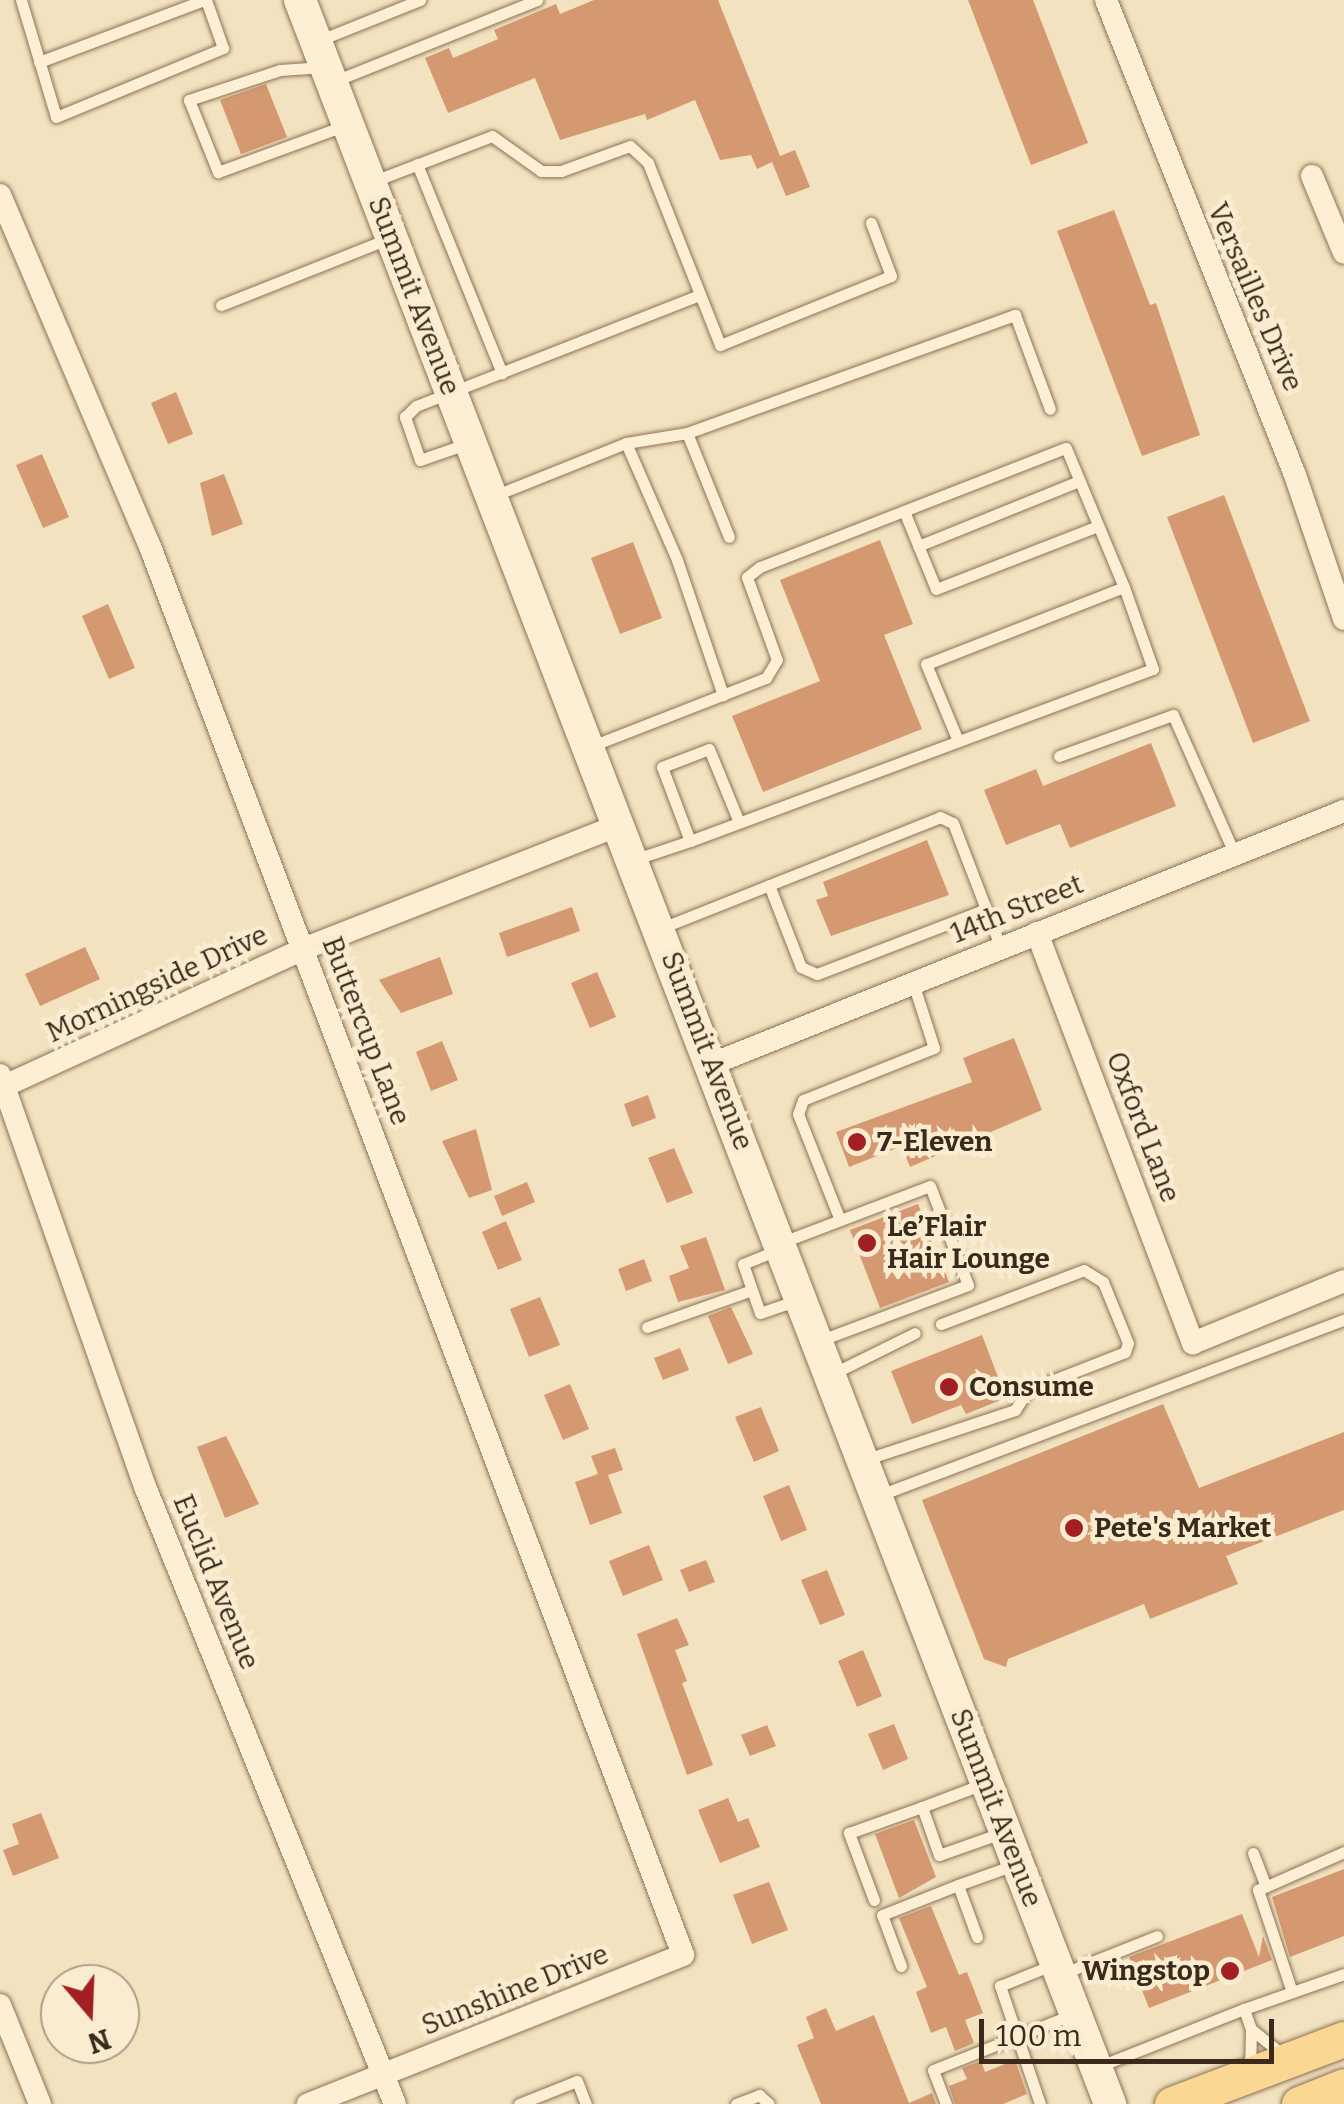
<!DOCTYPE html>
<meta charset="utf-8">
<style>
body{margin:0}
#map{position:relative;width:1344px;height:2104px;overflow:hidden;background:#f2e2bf;font-family:Bitter,serif}
div>[style]{position:absolute}
[style*='--x']{left:calc(var(--x)*1px);top:calc(var(--y)*1px);width:calc(var(--w)*1px);rotate:calc(var(--a)*1deg)}
.building>*{inset:0;background:#d49971}
.roads{filter:drop-shadow(0 0 2px #8d7255) drop-shadow(0 0 2px #8d7255)}
.lane>*{height:11px;margin:-5.5px;padding:0 5.5px;transform-origin:5.5px;border-radius:5.5px;background:#fcefd3}
.street>*{height:22px;margin:-11px;padding:0 11px;transform-origin:11px;border-radius:11px;background:#fcefd3}
.secondary>*{height:32px;margin:-16px;padding:0 16px;transform-origin:16px;border-radius:16px;background:#fcefd3}
.primary>*{height:35px;margin:-17.5px;padding:0 17.5px;transform-origin:17.5px;border-radius:17.5px;background:#fad893}
.dots>*{width:28px;height:28px;translate:-50% -50%;box-sizing:border-box;border:5px solid #f9ecd0;border-radius:50%}
span{translate:-50% -50%;white-space:nowrap;text-align:center;line-height:1.15;-webkit-text-stroke:9px #f9ecd0;paint-order:stroke}
.street-label{font-size:28px;color:#3b2a1b}
.poi-label{font-size:28px;color:#3b2a1b;font-weight:700}
.left{translate:0 -50%;text-align:left}
.right{translate:-100% -50%;text-align:right}
.north{position:absolute;left:40px;top:1964px;width:100px;height:100px;box-sizing:border-box;background:#f9ecd0;border:2px solid #ad9e88;border-radius:50%;rotate:161deg;font-size:28px;font-weight:700;line-height:40px;text-align:center;color:#3b2a1b}
.north::after{content:'';display:block;margin:auto;width:35px;height:45px;background:#a21f22;clip-path:polygon(50% 0,100% 100%,50% 72%,0 100%)}
.scale{position:absolute;left:979px;top:2019px;width:295px;height:45px;box-sizing:border-box;border:5px solid #3b2a1b;border-top:0;padding-left:12px;font-size:30px;line-height:35px;white-space:nowrap;color:#3b2a1b;-webkit-text-stroke:8px #f9ecd0;paint-order:stroke}
</style>
<div id="map">
<div class="building">
<div style="clip-path:polygon(594px 0,718px 0,780px 156px,795px 150px,810px 187px,786px 196px,772px 162px,757px 169px,751px 155px,720px 160px,695px 100px,647px 120px,645px 114px,560px 140px,535px 78px,448px 113px,425px 58px,449px 48px,453px 58px,498px 39px,494px 30px,556px 4px,560px 14px)"></div>
<div style="clip-path:polygon(968px 0,1033px 0,1088px 143px,1031px 165px)"></div>
<div style="clip-path:polygon(266px 84px,287px 137px,241px 154px,220px 100px)"></div>
<div style="clip-path:polygon(1114px 210px,1150px 305px,1156px 303px,1200px 435px,1142px 456px,1057px 231px)"></div>
<div style="clip-path:polygon(176px 392px,193px 434px,168px 444px,151px 403px)"></div>
<div style="clip-path:polygon(42px 454px,69px 517px,43px 528px,16px 465px)"></div>
<div style="clip-path:polygon(224px 474px,243px 524px,212px 536px,200px 483px)"></div>
<div style="clip-path:polygon(1224px 495px,1310px 721px,1253px 743px,1167px 517px)"></div>
<div style="clip-path:polygon(880px 540px,913px 624px,884px 635px,922px 729px,763px 792px,732px 716px,820px 681px,780px 580px)"></div>
<div style="clip-path:polygon(633px 542px,662px 618px,620px 634px,591px 558px)"></div>
<div style="clip-path:polygon(108px 604px,135px 668px,109px 679px,82px 616px)"></div>
<div style="clip-path:polygon(1151px 743px,1176px 806px,1070px 848px,1060px 824px,1006px 845px,984px 790px,1036px 769px,1043px 786px)"></div>
<div style="clip-path:polygon(927px 840px,949px 895px,831px 936px,816px 900px,828px 896px,823px 882px)"></div>
<div style="clip-path:polygon(572px 907px,580px 931px,507px 957px,499px 933px)"></div>
<div style="clip-path:polygon(85px 947px,100px 979px,40px 1006px,25px 974px)"></div>
<div style="clip-path:polygon(440px 957px,453px 994px,401px 1013px,379px 980px)"></div>
<div style="clip-path:polygon(597px 972px,616px 1017px,590px 1028px,571px 983px)"></div>
<div style="clip-path:polygon(1014px 1038px,1042px 1110px,910px 1167px,902px 1146px,849px 1167px,836px 1132px,972px 1082px,963px 1058px)"></div>
<div style="clip-path:polygon(442px 1041px,458px 1080px,431px 1091px,416px 1052px)"></div>
<div style="clip-path:polygon(648px 1095px,656px 1118px,632px 1127px,624px 1104px)"></div>
<div style="clip-path:polygon(476px 1129px,492px 1190px,469px 1198px,442px 1141px)"></div>
<div style="clip-path:polygon(674px 1148px,693px 1193px,667px 1203px,648px 1158px)"></div>
<div style="clip-path:polygon(527px 1182px,535px 1202px,502px 1216px,494px 1196px)"></div>
<div style="clip-path:polygon(918px 1204px,949px 1282px,880px 1308px,850px 1230px)"></div>
<div style="clip-path:polygon(506px 1221px,522px 1260px,498px 1270px,482px 1232px)"></div>
<div style="clip-path:polygon(706px 1237px,725px 1290px,678px 1302px,669px 1276px,689px 1268px,680px 1246px)"></div>
<div style="clip-path:polygon(644px 1259px,652px 1281px,626px 1291px,618px 1269px)"></div>
<div style="clip-path:polygon(540px 1297px,560px 1345px,529px 1357px,510px 1309px)"></div>
<div style="clip-path:polygon(731px 1307px,753px 1354px,728px 1364px,708px 1316px)"></div>
<div style="clip-path:polygon(982px 1335px,1006px 1398px,966px 1414px,961px 1405px,912px 1424px,891px 1371px)"></div>
<div style="clip-path:polygon(680px 1348px,689px 1370px,663px 1380px,654px 1358px)"></div>
<div style="clip-path:polygon(570px 1384px,589px 1429px,563px 1440px,544px 1395px)"></div>
<div style="clip-path:polygon(1163px 1404px,1199px 1488px,1344px 1432px,1344px 1510px,1226px 1556px,1238px 1584px,1150px 1619px,1144px 1604px,1008px 1659px,1006px 1667px,984px 1659px,922px 1500px)"></div>
<div style="clip-path:polygon(761px 1407px,779px 1451px,754px 1462px,735px 1417px)"></div>
<div style="clip-path:polygon(226px 1436px,259px 1504px,225px 1518px,197px 1447px)"></div>
<div style="clip-path:polygon(615px 1448px,623px 1470px,608px 1475px,622px 1513px,590px 1525px,575px 1482px,598px 1474px,591px 1456px)"></div>
<div style="clip-path:polygon(789px 1485px,807px 1530px,781px 1541px,763px 1496px)"></div>
<div style="clip-path:polygon(649px 1545px,663px 1580px,623px 1596px,609px 1561px)"></div>
<div style="clip-path:polygon(706px 1560px,715px 1582px,689px 1592px,680px 1570px)"></div>
<div style="clip-path:polygon(827px 1570px,845px 1615px,820px 1625px,801px 1580px)"></div>
<div style="clip-path:polygon(677px 1618px,689px 1645px,675px 1650px,687px 1681px,682px 1683px,713px 1765px,687px 1775px,637px 1634px)"></div>
<div style="clip-path:polygon(863px 1650px,882px 1696px,857px 1707px,838px 1661px)"></div>
<div style="clip-path:polygon(894px 1724px,908px 1759px,883px 1770px,868px 1734px)"></div>
<div style="clip-path:polygon(767px 1725px,776px 1746px,750px 1756px,741px 1735px)"></div>
<div style="clip-path:polygon(728px 1798px,738px 1822px,748px 1818px,760px 1847px,720px 1863px,698px 1810px)"></div>
<div style="clip-path:polygon(41px 1813px,59px 1858px,13px 1876px,3px 1850px,19px 1844px,12px 1824px)"></div>
<div style="clip-path:polygon(914px 1820px,936px 1877px,899px 1898px,875px 1834px)"></div>
<div style="clip-path:polygon(1344px 1869px,1344px 1936px,1290px 1957px,1272px 1897px)"></div>
<div style="clip-path:polygon(769px 1882px,788px 1930px,752px 1944px,733px 1895px)"></div>
<div style="clip-path:polygon(931px 1906px,959px 1975px,967px 1972px,983px 2013px,965px 2020px,974px 2043px,955px 2051px,946px 2027px,931px 2033px,916px 1992px,927px 1987px,899px 1918px)"></div>
<div style="clip-path:polygon(1242px 1914px,1259px 1957px,1263px 1936px,1272px 1960px,1149px 2008px,1129px 1957px)"></div>
<div style="clip-path:polygon(826px 2008px,836px 2031px,874px 2015px,909px 2103px,932px 2093px,936px 2104px,821px 2104px,797px 2045px,814px 2038px,806px 2017px)"></div>
<div style="clip-path:polygon(1015px 2060px,1027px 2094px,1003px 2104px,955px 2104px,949px 2086px,967px 2079px,962px 2068px,981px 2061px,985px 2072px)"></div>
</div>
<div class="roads">
<div class="lane">
<div style="--x:21;--y:0;--w:122;--a:73.3"></div>
<div style="--x:56;--y:117;--w:181;--a:-22.4"></div>
<div style="--x:223;--y:48;--w:51;--a:-109.5"></div>
<div style="--x:320;--y:40;--w:108;--a:-21.8"></div>
<div style="--x:39;--y:62;--w:176;--a:-20.6"></div>
<div style="--x:323;--y:67;--w:43;--a:176"></div>
<div style="--x:280;--y:70;--w:96;--a:161.8"></div>
<div style="--x:189;--y:100;--w:78;--a:68.1"></div>
<div style="--x:218;--y:172;--w:134;--a:-20.1"></div>
<div style="--x:332;--y:82;--w:221;--a:-21.8"></div>
<div style="--x:417;--y:164;--w:226;--a:67.9"></div>
<div style="--x:374;--y:181;--w:126;--a:-20.9"></div>
<div style="--x:492;--y:136;--w:60;--a:35.5"></div>
<div style="--x:541;--y:171;--w:20;--a:0"></div>
<div style="--x:561;--y:171;--w:73;--a:-19.9"></div>
<div style="--x:630;--y:146;--w:25;--a:43"></div>
<div style="--x:648;--y:163;--w:196;--a:68.4"></div>
<div style="--x:720;--y:345;--w:184;--a:-22"></div>
<div style="--x:891;--y:276;--w:57;--a:-110.7"></div>
<div style="--x:221;--y:305;--w:180;--a:-21.6"></div>
<div style="--x:687;--y:433;--w:112;--a:68"></div>
<div style="--x:469;--y:443;--w:52;--a:160.9"></div>
<div style="--x:420;--y:460;--w:46;--a:-109.2"></div>
<div style="--x:405;--y:417;--w:16;--a:-45"></div>
<div style="--x:416;--y:406;--w:304;--a:-21.4"></div>
<div style="--x:626;--y:443;--w:128;--a:66.4"></div>
<div style="--x:677;--y:560;--w:143;--a:71.2"></div>
<div style="--x:496;--y:495;--w:140;--a:-21.8"></div>
<div style="--x:626;--y:443;--w:62;--a:-9.3"></div>
<div style="--x:687;--y:433;--w:349;--a:-19.8"></div>
<div style="--x:1015;--y:315;--w:100;--a:69.6"></div>
<div style="--x:904;--y:511;--w:84;--a:67.7"></div>
<div style="--x:936;--y:589;--w:174;--a:-21.3"></div>
<div style="--x:918;--y:546;--w:174;--a:-22"></div>
<div style="--x:589;--y:747;--w:190;--a:-21.3"></div>
<div style="--x:766;--y:678;--w:21;--a:-59"></div>
<div style="--x:777;--y:660;--w:88;--a:-109.9"></div>
<div style="--x:747;--y:577;--w:16;--a:-38"></div>
<div style="--x:760;--y:567;--w:328;--a:-21.3"></div>
<div style="--x:1066;--y:448;--w:151;--a:67.4"></div>
<div style="--x:1059;--y:756;--w:121;--a:-19.8"></div>
<div style="--x:1173;--y:715;--w:153;--a:66.1"></div>
<div style="--x:690;--y:841;--w:79;--a:-110.7"></div>
<div style="--x:662;--y:767;--w:50;--a:-21"></div>
<div style="--x:709;--y:749;--w:79;--a:67.7"></div>
<div style="--x:633;--y:860;--w:60;--a:-18.4"></div>
<div style="--x:690;--y:841;--w:494;--a:-20.4"></div>
<div style="--x:1153;--y:669;--w:87;--a:-109.5"></div>
<div style="--x:1124;--y:587;--w:212;--a:158.7"></div>
<div style="--x:926;--y:664;--w:83;--a:67.4"></div>
<div style="--x:769;--y:885;--w:88;--a:68.7"></div>
<div style="--x:801;--y:967;--w:17;--a:24"></div>
<div style="--x:817;--y:974;--w:181;--a:-21"></div>
<div style="--x:659;--y:929;--w:302;--a:-21.7"></div>
<div style="--x:940;--y:817;--w:14;--a:25"></div>
<div style="--x:953;--y:823;--w:134;--a:69"></div>
<div style="--x:840;--y:1220;--w:114;--a:-111.6"></div>
<div style="--x:798;--y:1114;--w:15;--a:-70"></div>
<div style="--x:803;--y:1100;--w:141;--a:-21.7"></div>
<div style="--x:934;--y:1048;--w:68;--a:-107.9"></div>
<div style="--x:780;--y:1243;--w:160;--a:-20.8"></div>
<div style="--x:930;--y:1186;--w:106;--a:69"></div>
<div style="--x:968;--y:1285;--w:160;--a:159.5"></div>
<div style="--x:780;--y:1249;--w:40;--a:158"></div>
<div style="--x:743;--y:1264;--w:52;--a:70.9"></div>
<div style="--x:760;--y:1313;--w:40;--a:-18.9"></div>
<div style="--x:647;--y:1327;--w:111;--a:-19.4"></div>
<div style="--x:834;--y:1373;--w:90;--a:-26.3"></div>
<div style="--x:867;--y:1459;--w:156;--a:-18.3"></div>
<div style="--x:1015;--y:1410;--w:24;--a:-57"></div>
<div style="--x:1028;--y:1390;--w:104;--a:-21.4"></div>
<div style="--x:1125;--y:1352;--w:9;--a:-72"></div>
<div style="--x:1128;--y:1343;--w:66;--a:-112.3"></div>
<div style="--x:1103;--y:1282;--w:22;--a:-148"></div>
<div style="--x:1084;--y:1270;--w:153;--a:159.3"></div>
<div style="--x:880;--y:1495;--w:496;--a:-20.7"></div>
<div style="--x:983;--y:1784;--w:65;--a:159.3"></div>
<div style="--x:922;--y:1807;--w:51;--a:70.5"></div>
<div style="--x:939;--y:1855;--w:66;--a:-19.5"></div>
<div style="--x:1253;--y:1853;--w:33;--a:69"></div>
<div style="--x:874;--y:1900;--w:72;--a:-110.5"></div>
<div style="--x:849;--y:1833;--w:77;--a:-19.6"></div>
<div style="--x:977;--y:1937;--w:55;--a:-110.1"></div>
<div style="--x:958;--y:1885;--w:59;--a:-19.7"></div>
<div style="--x:901;--y:1966;--w:54;--a:-110.4"></div>
<div style="--x:882;--y:1915;--w:82;--a:-21.5"></div>
<div style="--x:1064;--y:1973;--w:100;--a:-21.7"></div>
<div style="--x:1292;--y:1992;--w:108;--a:-108.4"></div>
<div style="--x:1258;--y:1890;--w:94;--a:-23.8"></div>
<div style="--x:1244;--y:2009;--w:106;--a:-19.3"></div>
<div style="--x:1100;--y:2066;--w:155;--a:-21.6"></div>
<div style="--x:1244;--y:2009;--w:21;--a:71"></div>
<div style="--x:1250;--y:2071;--w:42;--a:-88.6"></div>
<div style="--x:1251;--y:2029;--w:40;--a:39"></div>
<div style="--x:519;--y:2104;--w:62;--a:-21.6"></div>
<div style="--x:577;--y:2081;--w:25;--a:69"></div>
<div style="--x:736;--y:2104;--w:25;--a:-21"></div>
<div style="--x:759;--y:2095;--w:13;--a:42"></div>
<div style="--x:946;--y:2104;--w:36;--a:-111"></div>
<div style="--x:933;--y:2070;--w:149;--a:-21.7"></div>
<div style="--x:1040;--y:2104;--w:125;--a:-108.7"></div>
<div style="--x:1000;--y:1986;--w:56;--a:-22"></div>
</div>
<div class="street">
<div style="--x:1106;--y:0;--w:511;--a:68.3"></div>
<div style="--x:1295;--y:475;--w:152;--a:71.2"></div>
<div style="--x:1312;--y:176;--w:83;--a:67.4"></div>
<div style="--x:0;--y:195;--w:385;--a:66.9"></div>
<div style="--x:151;--y:549;--w:1503;--a:69.27"></div>
<div style="--x:683;--y:1955;--w:404;--a:158.3"></div>
<div style="--x:1037;--y:933;--w:439;--a:69.2"></div>
<div style="--x:1193;--y:1343;--w:163;--a:-22.3"></div>
<div style="--x:712;--y:1064;--w:681;--a:-21.82"></div>
<div style="--x:0;--y:1075;--w:439;--a:70.6"></div>
<div style="--x:146;--y:1489;--w:663;--a:67.96"></div>
<div style="--x:0;--y:1088;--w:333;--a:-24.6"></div>
<div style="--x:303;--y:949;--w:339;--a:-21.4"></div>
<div style="--x:0;--y:2005;--w:107;--a:68"></div>
</div>
<div class="secondary">
<div style="--x:300;--y:0;--w:2255;--a:68.94"></div>
</div>
<div class="primary">
<div style="--x:1172;--y:2104;--w:184;--a:-20.7"></div>
<div style="--x:1299;--y:2104;--w:48;--a:-21.8"></div>
</div>
</div>
<div class="dots">
<div style="left:857px;top:1142px;background:#a21f22"></div>
<div style="left:867px;top:1243px;background:#a21f22"></div>
<div style="left:949px;top:1387px;background:#a21f22"></div>
<div style="left:1074px;top:1528px;background:#a21f22"></div>
<div style="left:1230px;top:1971px;background:#a21f22"></div>
</div>
<div class="street-label">
<span style="left:414px;top:296px;rotate:69deg">Summit Avenue</span>
<span style="left:1255px;top:297px;rotate:67deg">Versailles Drive</span>
<span style="left:1017px;top:909px;rotate:-22deg">14th Street</span>
<span style="left:157px;top:984px;rotate:-25deg">Morningside Drive</span>
<span style="left:366px;top:1031px;rotate:69deg">Buttercup Lane</span>
<span style="left:707px;top:1051px;rotate:69deg">Summit Avenue</span>
<span style="left:1143px;top:1127px;rotate:69deg">Oxford Lane</span>
<span style="left:216px;top:1582px;rotate:68deg">Euclid Avenue</span>
<span style="left:996px;top:1808px;rotate:69deg">Summit Avenue</span>
<span style="left:515px;top:1990px;rotate:-22deg">Sunshine Drive</span>
</div>
<div class="poi-label">
<span class="left" style="left:877px;top:1142px">7-Eleven</span>
<span class="left" style="left:887px;top:1243px">Le’Flair<br>Hair Lounge</span>
<span class="left" style="left:969px;top:1387px">Consume</span>
<span class="left" style="left:1094px;top:1528px">Pete's Market</span>
<span class="right" style="left:1210px;top:1971px">Wingstop</span>
</div>
<div class="north">N</div>
<div class="scale">100 m</div>
</div>
